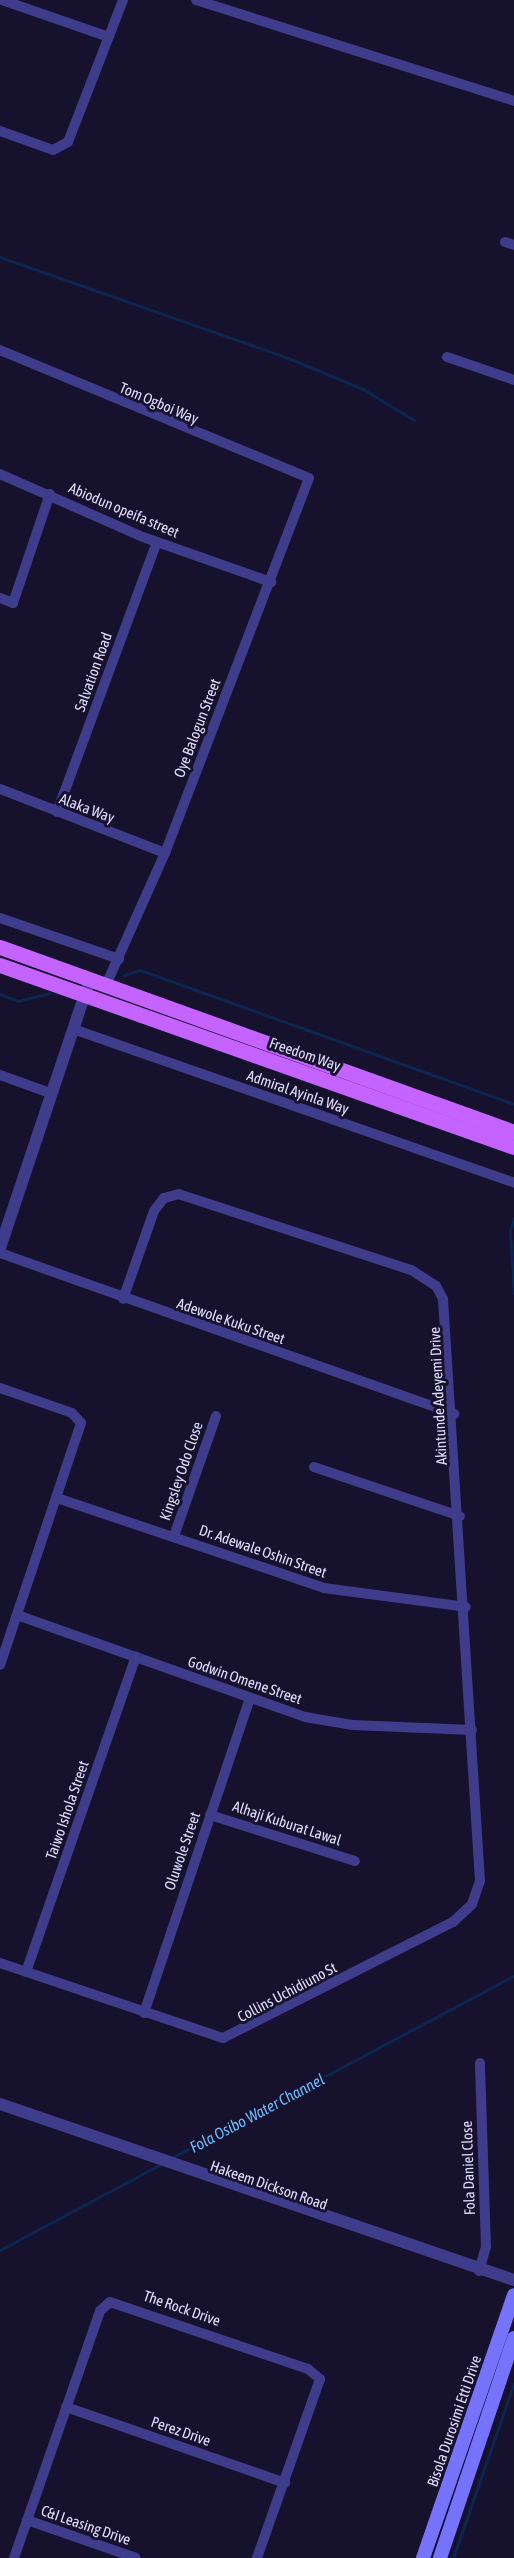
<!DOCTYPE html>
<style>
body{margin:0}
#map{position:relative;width:514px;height:2558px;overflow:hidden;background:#16112c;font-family:"Asap Condensed",sans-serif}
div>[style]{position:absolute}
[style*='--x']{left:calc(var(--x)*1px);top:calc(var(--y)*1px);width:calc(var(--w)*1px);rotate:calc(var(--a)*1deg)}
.stream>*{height:3px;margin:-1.5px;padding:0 1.5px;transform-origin:1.5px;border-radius:1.5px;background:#0d264f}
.minor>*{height:10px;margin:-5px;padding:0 5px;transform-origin:5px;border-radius:5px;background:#3f3c8b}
.tertiary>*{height:12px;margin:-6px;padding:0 6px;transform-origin:6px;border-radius:6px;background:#3f3c8b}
.secondary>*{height:14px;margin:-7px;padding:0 7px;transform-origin:7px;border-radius:7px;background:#7673ff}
.primary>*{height:15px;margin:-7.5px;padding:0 7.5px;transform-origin:7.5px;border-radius:7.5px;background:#c463ff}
span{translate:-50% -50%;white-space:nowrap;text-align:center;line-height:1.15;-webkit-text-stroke:6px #16112c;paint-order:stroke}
.street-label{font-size:15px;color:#e0dcff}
.water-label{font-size:16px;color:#6abbff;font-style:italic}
</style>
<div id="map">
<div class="stream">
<div style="--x:0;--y:257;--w:305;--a:19.3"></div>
<div style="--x:288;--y:358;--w:81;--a:22.5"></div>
<div style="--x:363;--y:389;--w:60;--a:31.3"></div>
<div style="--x:124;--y:975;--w:17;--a:-17"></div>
<div style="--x:140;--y:970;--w:397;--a:19.7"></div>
<div style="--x:0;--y:994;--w:19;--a:21"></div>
<div style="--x:18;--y:1001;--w:33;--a:-14"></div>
<div style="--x:514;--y:1218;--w:14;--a:107"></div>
<div style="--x:510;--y:1231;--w:63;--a:86.4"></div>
<div style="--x:171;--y:2158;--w:388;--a:-28"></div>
<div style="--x:0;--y:2250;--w:185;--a:-28.1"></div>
<div style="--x:453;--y:2558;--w:185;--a:-70.8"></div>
</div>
<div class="minor">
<div style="--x:2;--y:0;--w:113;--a:19.1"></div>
<div style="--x:196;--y:0;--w:334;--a:17.6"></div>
<div style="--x:0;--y:131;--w:56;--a:19.7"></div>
<div style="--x:53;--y:150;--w:17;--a:-28"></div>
<div style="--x:68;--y:142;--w:152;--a:-68.8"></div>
<div style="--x:505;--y:242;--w:9;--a:18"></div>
<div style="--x:0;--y:350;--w:334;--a:22.5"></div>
<div style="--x:309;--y:478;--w:402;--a:111"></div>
<div style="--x:165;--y:853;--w:145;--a:114.1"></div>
<div style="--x:447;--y:357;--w:71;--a:18.9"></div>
<div style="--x:0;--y:474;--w:156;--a:23.8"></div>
<div style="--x:143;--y:537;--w:136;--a:19.4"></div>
<div style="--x:0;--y:598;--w:14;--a:21"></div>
<div style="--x:13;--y:603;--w:115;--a:-71.3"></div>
<div style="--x:0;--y:789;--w:177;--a:21.2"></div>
<div style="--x:57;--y:812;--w:288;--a:-69.7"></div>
<div style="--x:0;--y:918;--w:126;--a:19"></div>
<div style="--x:73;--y:1029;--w:467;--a:19.2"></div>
<div style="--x:0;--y:1075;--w:53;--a:19.8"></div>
<div style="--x:0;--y:1253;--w:482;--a:19.5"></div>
<div style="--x:0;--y:1388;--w:76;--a:19.1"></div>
<div style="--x:72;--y:1413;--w:13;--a:48"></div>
<div style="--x:81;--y:1423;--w:255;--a:108.5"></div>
<div style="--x:314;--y:1467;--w:154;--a:18.6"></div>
<div style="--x:57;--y:1498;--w:282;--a:18.6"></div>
<div style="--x:324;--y:1588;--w:143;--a:7.6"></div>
<div style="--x:174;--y:1536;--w:127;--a:-70.7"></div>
<div style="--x:17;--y:1615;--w:306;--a:19.5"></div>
<div style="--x:305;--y:1717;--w:49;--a:9.5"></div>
<div style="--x:353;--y:1725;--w:119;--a:2.4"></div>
<div style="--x:210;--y:1815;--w:152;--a:17.6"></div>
<div style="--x:0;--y:1963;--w:235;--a:18.6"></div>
<div style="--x:223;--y:2038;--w:258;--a:-26.8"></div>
<div style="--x:453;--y:1922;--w:26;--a:-43"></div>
<div style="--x:472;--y:1904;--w:24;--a:-71"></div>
<div style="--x:480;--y:1881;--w:583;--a:-93.64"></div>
<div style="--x:443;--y:1299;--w:15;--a:-118"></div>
<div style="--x:436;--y:1286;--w:30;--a:-147"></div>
<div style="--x:411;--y:1270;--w:244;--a:-161.9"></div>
<div style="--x:179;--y:1194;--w:16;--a:165"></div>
<div style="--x:164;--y:1198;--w:16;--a:128"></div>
<div style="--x:154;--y:1211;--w:93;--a:109.4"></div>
<div style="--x:26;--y:1972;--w:334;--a:-70.8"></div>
<div style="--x:144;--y:2013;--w:332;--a:-71.4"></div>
<div style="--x:479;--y:2271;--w:25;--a:-74"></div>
<div style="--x:486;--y:2247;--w:184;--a:-91.9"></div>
<div style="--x:66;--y:2407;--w:232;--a:19.1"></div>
<div style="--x:27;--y:2520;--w:115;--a:19.2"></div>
<div style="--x:14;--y:2558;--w:262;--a:-70.8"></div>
<div style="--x:100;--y:2311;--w:13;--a:-42"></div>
<div style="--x:110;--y:2302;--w:209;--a:18.7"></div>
<div style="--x:308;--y:2369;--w:16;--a:40"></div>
<div style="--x:320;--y:2379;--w:190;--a:109.4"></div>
</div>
<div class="tertiary">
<div style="--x:0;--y:1248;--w:284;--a:-71.5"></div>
<div style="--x:0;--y:2104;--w:543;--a:18.9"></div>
</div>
<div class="secondary">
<div style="--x:423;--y:2558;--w:278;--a:-70.9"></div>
<div style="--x:440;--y:2558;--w:232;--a:-71.4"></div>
</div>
<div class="primary">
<div style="--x:0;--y:947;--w:546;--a:19.79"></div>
<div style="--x:0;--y:965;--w:545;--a:19.5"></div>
</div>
<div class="street-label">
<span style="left:159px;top:403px;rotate:23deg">Tom Ogboi Way</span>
<span style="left:124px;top:510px;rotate:23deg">Abiodun opeifa street</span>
<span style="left:93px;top:672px;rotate:-70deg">Salvation Road</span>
<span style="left:197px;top:728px;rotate:-69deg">Oye Balogun Street</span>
<span style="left:87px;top:808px;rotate:21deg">Alaka Way</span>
<span style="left:305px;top:1054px;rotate:19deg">Freedom Way</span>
<span style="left:298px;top:1092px;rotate:19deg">Admiral Ayinla Way</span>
<span style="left:231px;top:1321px;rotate:19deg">Adewole Kuku Street</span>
<span style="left:438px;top:1396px;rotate:-93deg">Akintunde Adeyemi Drive</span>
<span style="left:181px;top:1471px;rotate:-71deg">Kingsley Odo Close</span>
<span style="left:263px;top:1551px;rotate:19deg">Dr. Adewale Oshin Street</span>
<span style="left:245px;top:1680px;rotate:19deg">Godwin Omene Street</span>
<span style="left:67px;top:1810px;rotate:-71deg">Taiwo Ishola Street</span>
<span style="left:287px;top:1823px;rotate:18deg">Alhaji Kuburat Lawal</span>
<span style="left:182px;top:1851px;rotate:-71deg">Oluwole Street</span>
<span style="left:287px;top:1992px;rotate:-28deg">Collins Uchidiuno St</span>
<span style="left:468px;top:2168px;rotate:-92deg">Fola Daniel Close</span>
<span style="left:269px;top:2185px;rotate:19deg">Hakeem Dickson Road</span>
<span style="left:182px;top:2308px;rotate:19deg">The Rock Drive</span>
<span style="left:454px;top:2421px;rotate:-71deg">Bisola Durosimi Etti Drive</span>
<span style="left:181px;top:2431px;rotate:19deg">Perez Drive</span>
<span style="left:86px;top:2525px;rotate:19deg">C&amp;I Leasing Drive</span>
</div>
<div class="water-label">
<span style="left:257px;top:2113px;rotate:-28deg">Fola Osibo Water Channel</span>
</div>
</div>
